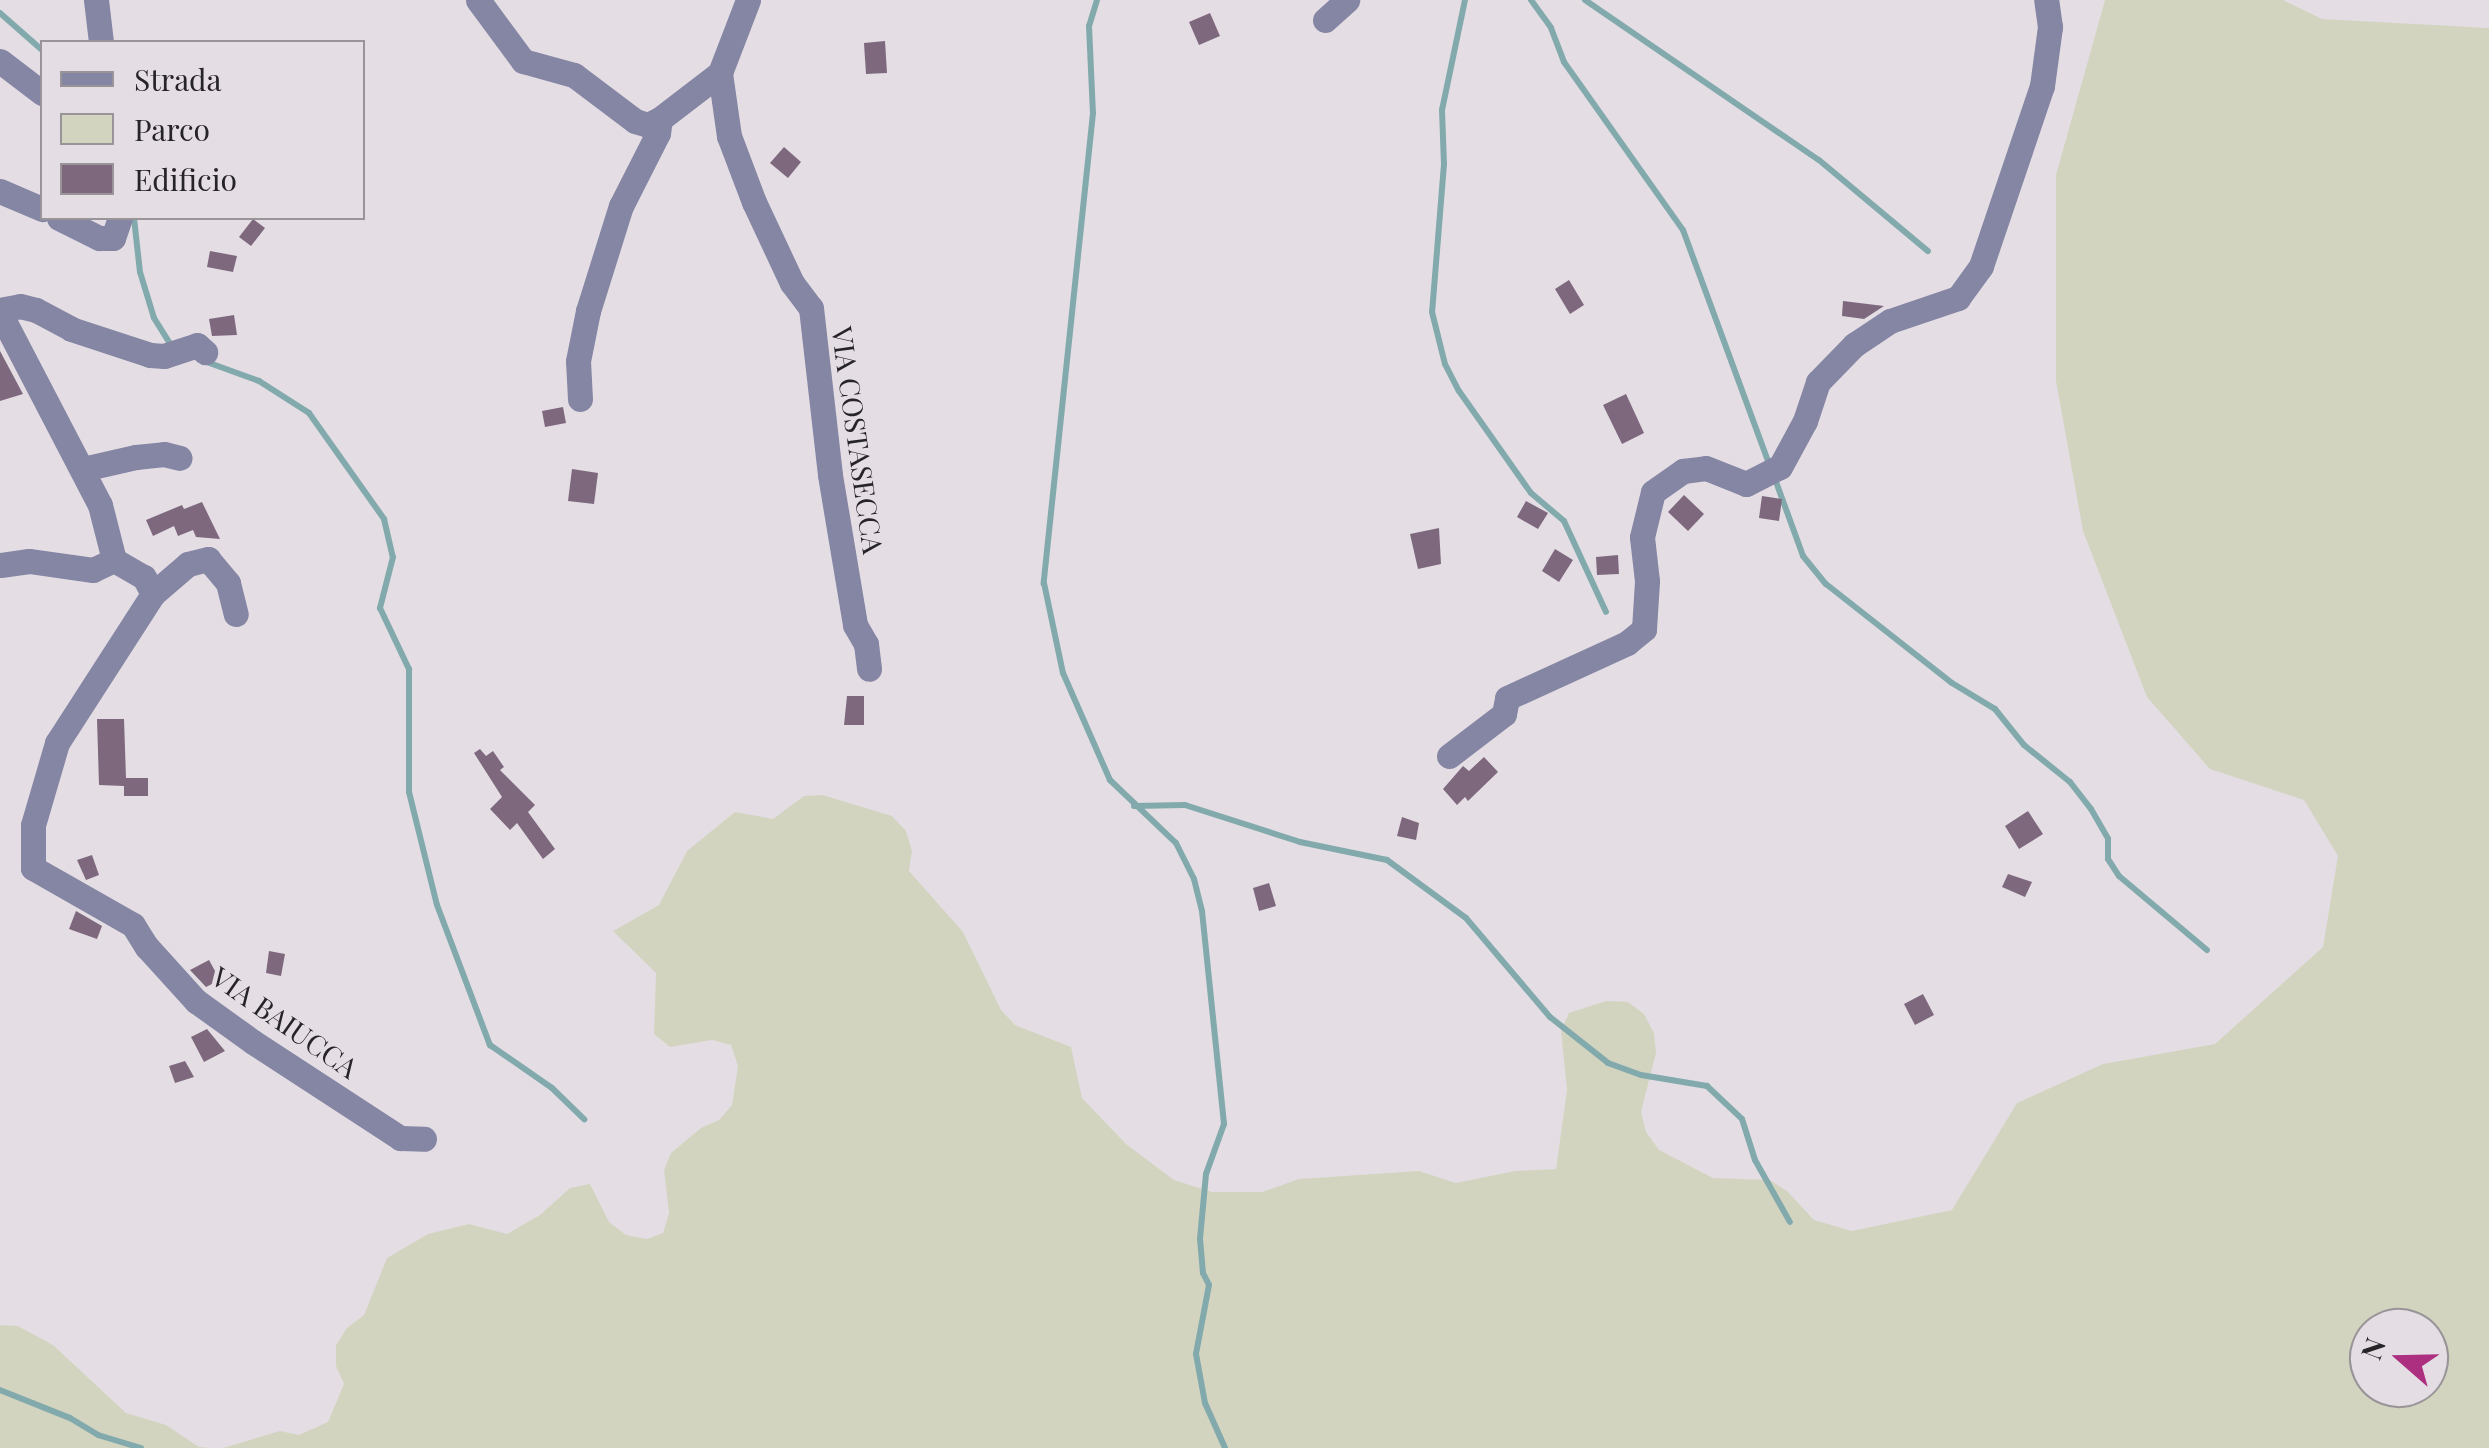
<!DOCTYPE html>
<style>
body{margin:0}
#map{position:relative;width:2489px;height:1448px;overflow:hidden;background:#e4dee4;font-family:"Playfair Display",serif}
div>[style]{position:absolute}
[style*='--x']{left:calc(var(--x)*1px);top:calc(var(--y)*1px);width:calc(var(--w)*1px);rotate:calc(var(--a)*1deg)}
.green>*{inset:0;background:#d3d4c0}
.stream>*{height:6px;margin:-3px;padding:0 3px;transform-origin:3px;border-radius:3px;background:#82aaad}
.building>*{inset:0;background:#7e687e}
.minor>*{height:25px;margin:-12.5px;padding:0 12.5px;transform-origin:12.5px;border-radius:12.5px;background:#8585a4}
span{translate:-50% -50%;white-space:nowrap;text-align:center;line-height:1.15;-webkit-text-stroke:9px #e4dee4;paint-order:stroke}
.street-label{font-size:28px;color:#272427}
.legend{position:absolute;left:40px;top:40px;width:325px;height:180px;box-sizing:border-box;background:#e4dee4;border:2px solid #989498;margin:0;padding:12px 18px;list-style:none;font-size:30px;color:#272427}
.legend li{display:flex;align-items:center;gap:20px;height:50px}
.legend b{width:50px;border:2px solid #989498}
.north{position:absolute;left:2349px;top:1308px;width:100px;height:100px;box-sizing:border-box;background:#e4dee4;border:2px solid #989498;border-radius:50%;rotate:290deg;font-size:28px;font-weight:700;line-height:40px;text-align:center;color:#272427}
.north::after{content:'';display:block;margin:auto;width:35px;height:45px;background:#ac2f80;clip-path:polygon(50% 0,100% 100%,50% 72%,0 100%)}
</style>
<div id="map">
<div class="green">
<div style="clip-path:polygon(evenodd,2105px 0,2283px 0,2322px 19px,2489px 28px,2489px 1448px,223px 1448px,280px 1431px,299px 1435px,328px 1422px,344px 1384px,336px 1366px,336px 1345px,347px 1328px,364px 1315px,387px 1258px,428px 1234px,469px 1224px,507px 1234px,540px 1215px,570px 1188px,590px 1184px,609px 1222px,626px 1235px,647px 1239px,663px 1233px,669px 1213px,664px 1170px,671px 1153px,701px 1128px,719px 1120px,732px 1105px,738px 1066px,731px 1045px,712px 1040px,670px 1047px,654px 1034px,656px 973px,613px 931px,659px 905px,687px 851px,735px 812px,773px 819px,804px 796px,823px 795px,892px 816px,906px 831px,912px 851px,909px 871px,963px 932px,1001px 1010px,1015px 1025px,1071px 1047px,1082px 1098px,1126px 1144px,1174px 1180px,1212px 1192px,1262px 1192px,1299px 1179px,1419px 1171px,1456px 1183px,1515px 1171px,1556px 1169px,1567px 1090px,1561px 1031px,1569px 1013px,1606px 1001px,1628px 1002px,1644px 1014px,1654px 1033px,1656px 1053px,1641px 1112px,1646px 1132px,1659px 1150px,1713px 1178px,1770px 1180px,1787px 1191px,1814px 1220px,1852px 1231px,1952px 1210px,2017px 1103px,2103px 1064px,2215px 1044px,2323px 947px,2338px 856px,2304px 800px,2210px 769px,2147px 697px,2083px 531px,2056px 381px,2056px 175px,2105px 0,2369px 1328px,2429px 1328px,2429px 1388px,2369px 1388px,2369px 1328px)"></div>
<div style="clip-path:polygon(0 1325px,18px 1326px,53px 1345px,126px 1413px,166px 1425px,199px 1447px,210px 1448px,0 1448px)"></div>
</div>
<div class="stream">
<div style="--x:1097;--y:0;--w:27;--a:107"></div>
<div style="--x:1089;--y:26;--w:87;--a:87.4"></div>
<div style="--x:1093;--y:113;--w:473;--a:96"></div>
<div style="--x:1044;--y:583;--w:92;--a:78.1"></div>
<div style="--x:1063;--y:673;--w:117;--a:66.3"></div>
<div style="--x:1110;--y:780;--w:91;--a:43.7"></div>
<div style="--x:1176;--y:843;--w:40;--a:63.4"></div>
<div style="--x:1194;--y:879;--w:33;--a:76"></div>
<div style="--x:1202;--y:911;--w:214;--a:84.1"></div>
<div style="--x:1224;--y:1124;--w:53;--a:109.8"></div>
<div style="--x:1206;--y:1174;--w:65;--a:95.3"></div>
<div style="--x:1200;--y:1239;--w:34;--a:85"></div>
<div style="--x:1203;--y:1273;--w:13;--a:63"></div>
<div style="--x:1209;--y:1285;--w:70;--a:100.7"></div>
<div style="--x:1196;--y:1354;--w:50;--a:79.6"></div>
<div style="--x:1205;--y:1403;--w:49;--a:66"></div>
<div style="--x:1465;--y:0;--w:112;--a:101.8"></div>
<div style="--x:1442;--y:110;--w:54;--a:87.9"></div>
<div style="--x:1444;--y:164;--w:148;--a:94.6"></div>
<div style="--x:1432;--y:312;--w:54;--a:76"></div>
<div style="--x:1445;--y:364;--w:30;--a:63"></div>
<div style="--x:1459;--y:391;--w:125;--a:54.8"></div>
<div style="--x:1531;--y:493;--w:43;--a:40.3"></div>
<div style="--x:1564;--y:521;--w:100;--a:65.2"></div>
<div style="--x:1531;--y:0;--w:34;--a:54"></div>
<div style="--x:1551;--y:28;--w:36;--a:69"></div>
<div style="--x:1564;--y:62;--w:206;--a:54.7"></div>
<div style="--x:1683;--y:230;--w:252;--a:69.8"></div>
<div style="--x:1585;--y:0;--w:283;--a:34.4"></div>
<div style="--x:1819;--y:160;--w:142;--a:39.9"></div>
<div style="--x:0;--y:13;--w:56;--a:41.4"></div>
<div style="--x:134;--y:218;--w:54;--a:83.7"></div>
<div style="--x:140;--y:272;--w:48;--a:73.1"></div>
<div style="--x:154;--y:318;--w:32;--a:58"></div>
<div style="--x:204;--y:361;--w:59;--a:20"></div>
<div style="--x:259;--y:381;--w:59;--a:32.6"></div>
<div style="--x:309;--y:413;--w:130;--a:54.7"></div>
<div style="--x:384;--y:519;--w:39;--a:77"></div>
<div style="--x:393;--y:557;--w:53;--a:104.3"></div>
<div style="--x:380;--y:608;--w:68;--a:64.6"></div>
<div style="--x:409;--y:669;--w:123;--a:90"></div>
<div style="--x:409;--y:792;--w:116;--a:76.1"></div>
<div style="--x:437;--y:905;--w:150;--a:69.3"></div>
<div style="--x:490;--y:1045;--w:75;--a:34.7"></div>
<div style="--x:552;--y:1088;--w:45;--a:44.1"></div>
<div style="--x:1775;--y:479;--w:82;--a:70"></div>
<div style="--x:1803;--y:556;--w:36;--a:51"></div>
<div style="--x:1826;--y:584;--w:160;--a:38.2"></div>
<div style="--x:1952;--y:683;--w:50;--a:31.2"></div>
<div style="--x:1995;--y:709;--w:46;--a:51.1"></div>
<div style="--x:2024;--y:745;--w:59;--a:38.8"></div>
<div style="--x:2070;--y:782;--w:34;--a:52"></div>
<div style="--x:2091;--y:809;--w:34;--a:60"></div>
<div style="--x:2108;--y:839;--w:20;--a:90"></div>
<div style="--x:2108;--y:859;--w:20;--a:57"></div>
<div style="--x:2119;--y:876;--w:115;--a:40.1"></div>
<div style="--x:1134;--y:806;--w:51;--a:-1.1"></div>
<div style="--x:1185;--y:805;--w:121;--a:17.8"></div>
<div style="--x:1300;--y:842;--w:89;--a:11.7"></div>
<div style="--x:1387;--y:860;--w:98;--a:36.3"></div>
<div style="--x:1466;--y:918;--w:130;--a:49.7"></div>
<div style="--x:1550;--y:1017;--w:74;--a:38.4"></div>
<div style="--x:1608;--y:1063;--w:35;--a:20"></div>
<div style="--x:1641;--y:1075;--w:67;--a:9.5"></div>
<div style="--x:1707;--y:1086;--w:48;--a:43.3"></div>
<div style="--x:1742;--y:1119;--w:43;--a:72.4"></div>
<div style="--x:1755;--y:1160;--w:71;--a:60.6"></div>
<div style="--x:0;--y:1390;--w:75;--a:21.8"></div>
<div style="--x:70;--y:1418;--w:33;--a:31"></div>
<div style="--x:98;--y:1435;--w:45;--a:16.8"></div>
</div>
<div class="building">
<div style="clip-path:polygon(1210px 13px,1220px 36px,1199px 45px,1189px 22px)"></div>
<div style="clip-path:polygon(885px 41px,887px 73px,866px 74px,864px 43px)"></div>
<div style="clip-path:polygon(784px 147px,801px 162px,788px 178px,770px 163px)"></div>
<div style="clip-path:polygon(253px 219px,265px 228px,251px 246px,239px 237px)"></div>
<div style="clip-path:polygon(210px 251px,237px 256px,233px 272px,207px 267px)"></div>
<div style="clip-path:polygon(1569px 280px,1584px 305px,1570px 314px,1555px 289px)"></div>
<div style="clip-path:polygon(1843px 301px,1884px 306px,1864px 319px,1842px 316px)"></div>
<div style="clip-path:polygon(234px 315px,237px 335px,212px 336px,209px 319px)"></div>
<div style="clip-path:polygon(0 351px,23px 394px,0 401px)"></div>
<div style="clip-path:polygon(1626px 394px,1644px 433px,1622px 444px,1603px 405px)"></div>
<div style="clip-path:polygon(563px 407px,566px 423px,545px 427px,542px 411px)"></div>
<div style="clip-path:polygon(572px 469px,598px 473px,594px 504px,568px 501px)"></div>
<div style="clip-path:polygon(1684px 495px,1704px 514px,1688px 531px,1668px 512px)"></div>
<div style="clip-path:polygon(1762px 496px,1782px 499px,1779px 521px,1759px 518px)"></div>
<div style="clip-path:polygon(1526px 501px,1548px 513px,1538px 529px,1517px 517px)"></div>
<div style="clip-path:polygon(202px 502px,220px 539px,196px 537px,193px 530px,178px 536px,174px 526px,153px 536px,146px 520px,182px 505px,184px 509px)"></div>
<div style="clip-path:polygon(1439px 528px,1441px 564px,1418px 569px,1410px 534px)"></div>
<div style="clip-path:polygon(1555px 549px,1573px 560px,1559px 582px,1542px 571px)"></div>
<div style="clip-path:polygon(1618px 555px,1619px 574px,1597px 575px,1596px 557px)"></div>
<div style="clip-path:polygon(847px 696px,864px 696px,864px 725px,844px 725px)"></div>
<div style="clip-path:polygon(97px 719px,124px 719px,126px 778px,148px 778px,148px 796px,124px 796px,124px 786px,99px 785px)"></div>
<div style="clip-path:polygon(480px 749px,486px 756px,493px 751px,504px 767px,500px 770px,535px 805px,528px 812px,555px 849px,543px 859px,517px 823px,510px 830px,490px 809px,502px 797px,474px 753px)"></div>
<div style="clip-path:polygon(1484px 757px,1498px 772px,1468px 801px,1465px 797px,1457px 805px,1443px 789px,1463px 766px,1469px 771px)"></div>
<div style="clip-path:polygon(2028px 811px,2043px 834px,2019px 849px,2005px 826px)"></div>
<div style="clip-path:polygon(1402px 817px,1419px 823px,1416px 840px,1397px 836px)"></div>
<div style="clip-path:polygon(92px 855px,99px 875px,86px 880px,77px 860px)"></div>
<div style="clip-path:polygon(2008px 874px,2032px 882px,2025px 897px,2002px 887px)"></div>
<div style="clip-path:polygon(1269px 883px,1276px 906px,1259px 911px,1253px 888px)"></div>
<div style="clip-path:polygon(76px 911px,102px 926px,97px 939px,69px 929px)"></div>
<div style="clip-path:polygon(269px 951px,285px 954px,281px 976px,266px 973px)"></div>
<div style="clip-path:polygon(209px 960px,220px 980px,206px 987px,190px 970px)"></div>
<div style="clip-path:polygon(1923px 994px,1934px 1015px,1915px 1025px,1904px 1004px)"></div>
<div style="clip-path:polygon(207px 1029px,225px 1051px,204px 1062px,191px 1037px)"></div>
<div style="clip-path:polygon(185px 1061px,194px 1077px,175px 1083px,169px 1066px)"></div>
</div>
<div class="minor">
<div style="--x:96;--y:0;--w:42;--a:83.2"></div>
<div style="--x:478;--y:0;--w:76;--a:53.6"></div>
<div style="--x:523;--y:61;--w:53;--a:15.4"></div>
<div style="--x:574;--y:75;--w:76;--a:37"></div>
<div style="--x:635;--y:121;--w:14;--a:17"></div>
<div style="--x:648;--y:125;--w:13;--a:-27"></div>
<div style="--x:660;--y:119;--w:76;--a:-37.5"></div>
<div style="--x:748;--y:0;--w:78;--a:111"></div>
<div style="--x:720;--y:73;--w:64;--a:81.9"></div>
<div style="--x:729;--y:136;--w:71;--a:69.3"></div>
<div style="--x:754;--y:202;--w:89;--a:64.9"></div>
<div style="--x:792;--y:283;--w:31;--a:53"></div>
<div style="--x:811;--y:308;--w:168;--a:83.5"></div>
<div style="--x:830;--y:475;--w:152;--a:80.5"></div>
<div style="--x:855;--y:625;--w:22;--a:60"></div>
<div style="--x:866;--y:644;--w:25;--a:83"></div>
<div style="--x:1325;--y:20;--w:30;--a:-42"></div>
<div style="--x:0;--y:61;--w:53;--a:37.3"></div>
<div style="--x:0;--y:191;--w:46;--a:23.2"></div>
<div style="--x:59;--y:218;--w:45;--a:26.6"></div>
<div style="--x:99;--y:238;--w:14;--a:0"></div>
<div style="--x:113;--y:238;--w:21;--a:-71"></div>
<div style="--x:0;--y:310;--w:20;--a:-11"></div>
<div style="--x:20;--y:306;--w:16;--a:14"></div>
<div style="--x:36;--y:310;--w:40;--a:28"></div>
<div style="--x:71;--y:329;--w:83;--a:18.2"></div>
<div style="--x:150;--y:355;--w:14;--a:4"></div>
<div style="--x:164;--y:356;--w:35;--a:-18"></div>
<div style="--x:197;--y:345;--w:11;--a:41"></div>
<div style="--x:0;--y:313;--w:216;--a:62.5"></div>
<div style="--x:100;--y:505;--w:57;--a:75.7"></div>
<div style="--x:114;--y:560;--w:23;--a:155"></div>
<div style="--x:93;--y:570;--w:65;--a:-172"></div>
<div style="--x:29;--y:561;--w:29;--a:172"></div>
<div style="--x:580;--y:399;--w:38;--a:-93"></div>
<div style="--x:578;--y:361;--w:51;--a:-78.7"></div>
<div style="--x:588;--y:311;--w:110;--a:-72.6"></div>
<div style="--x:621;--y:206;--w:82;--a:-63.1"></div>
<div style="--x:658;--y:133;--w:14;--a:-82"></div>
<div style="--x:83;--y:469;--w:54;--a:-12.8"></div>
<div style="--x:136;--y:457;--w:28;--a:-6"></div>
<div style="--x:164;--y:454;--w:16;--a:14"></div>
<div style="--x:114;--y:560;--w:34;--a:30"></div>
<div style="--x:144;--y:577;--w:19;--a:62"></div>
<div style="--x:153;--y:594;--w:177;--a:122.8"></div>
<div style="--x:57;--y:743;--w:85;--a:106.3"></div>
<div style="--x:33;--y:825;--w:43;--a:90"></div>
<div style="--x:33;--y:868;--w:115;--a:29.7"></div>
<div style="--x:133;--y:925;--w:26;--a:58"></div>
<div style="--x:147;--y:947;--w:73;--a:47.8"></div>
<div style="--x:196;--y:1001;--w:70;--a:35.7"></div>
<div style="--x:253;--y:1042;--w:176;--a:33.1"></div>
<div style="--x:400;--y:1138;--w:24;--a:2"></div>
<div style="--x:153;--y:594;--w:46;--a:-40.6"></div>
<div style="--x:188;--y:564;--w:21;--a:-14"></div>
<div style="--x:208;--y:559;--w:31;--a:50"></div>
<div style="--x:228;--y:583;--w:32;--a:76"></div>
<div style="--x:1449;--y:756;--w:69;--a:-37.4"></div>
<div style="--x:1504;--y:714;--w:16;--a:-79"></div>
<div style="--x:1507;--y:698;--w:132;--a:-24.6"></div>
<div style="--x:1627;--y:643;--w:22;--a:-39"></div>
<div style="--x:1644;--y:629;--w:48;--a:-86.4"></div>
<div style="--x:1647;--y:581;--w:44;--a:-96.5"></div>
<div style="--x:1642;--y:537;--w:46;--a:-76.3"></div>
<div style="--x:1653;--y:492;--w:37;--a:-35"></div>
<div style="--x:1683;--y:471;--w:23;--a:-7"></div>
<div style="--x:1706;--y:468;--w:43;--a:21.8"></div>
<div style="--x:1746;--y:484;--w:38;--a:-27"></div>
<div style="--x:1780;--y:467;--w:52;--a:-61.5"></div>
<div style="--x:1805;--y:421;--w:41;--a:-71.6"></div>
<div style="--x:1818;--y:382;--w:52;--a:-45.8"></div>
<div style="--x:1854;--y:345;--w:43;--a:-33.7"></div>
<div style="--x:1890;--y:321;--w:72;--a:-18.7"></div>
<div style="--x:1958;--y:298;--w:39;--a:-54"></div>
<div style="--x:1981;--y:266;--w:190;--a:-71.3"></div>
<div style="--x:2042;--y:86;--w:60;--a:-82.3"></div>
<div style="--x:2050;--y:27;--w:27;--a:-98"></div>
</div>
<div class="street-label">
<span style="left:858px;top:440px;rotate:82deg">VIA COSTASECCA</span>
<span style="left:285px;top:1022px;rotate:35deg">VIA BAIUCCA</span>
</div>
<ul class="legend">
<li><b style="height:12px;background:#8585a4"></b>Strada</li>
<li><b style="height:28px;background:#d3d4c0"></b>Parco</li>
<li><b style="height:28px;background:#7e687e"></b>Edificio</li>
</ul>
<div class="north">N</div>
</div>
